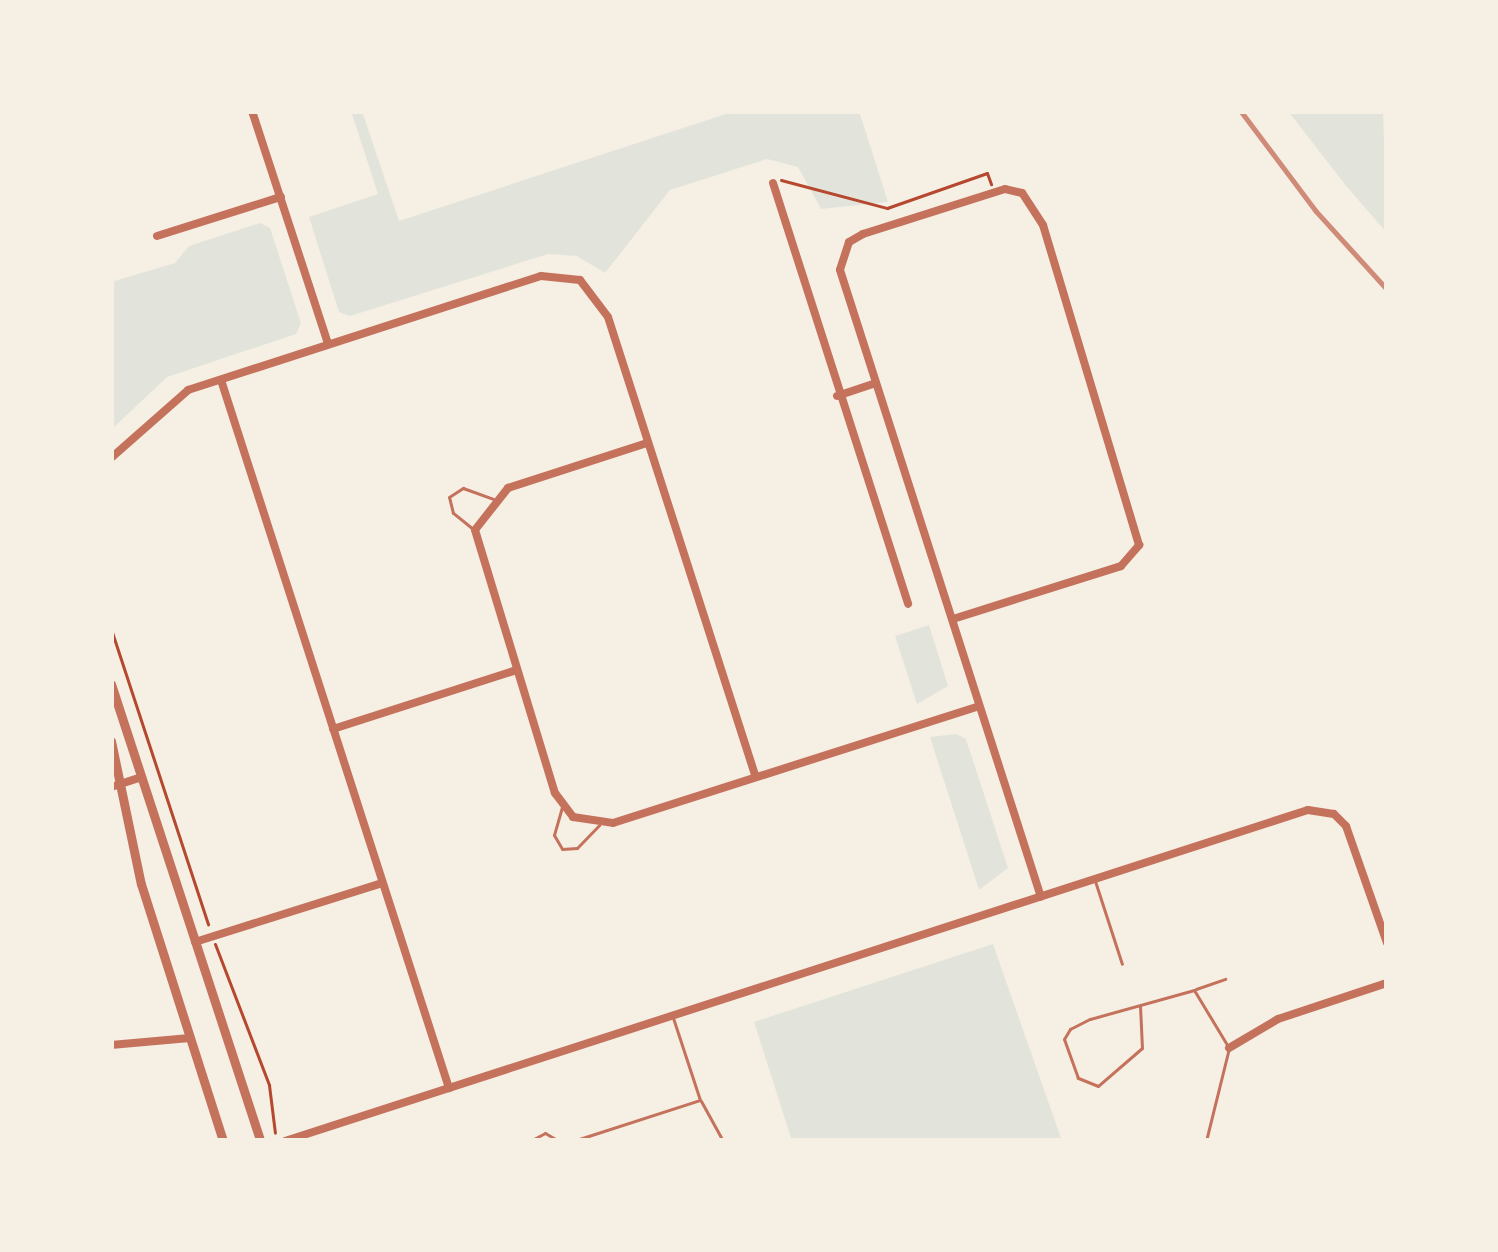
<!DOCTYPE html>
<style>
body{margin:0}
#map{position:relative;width:1498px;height:1252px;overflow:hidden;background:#f6efe4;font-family:"Noto Sans",sans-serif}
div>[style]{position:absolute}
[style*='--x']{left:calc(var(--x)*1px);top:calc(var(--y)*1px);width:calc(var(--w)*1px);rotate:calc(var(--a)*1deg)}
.green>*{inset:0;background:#e2e4dc}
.path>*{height:3px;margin:-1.5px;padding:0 1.5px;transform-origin:1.5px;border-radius:1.5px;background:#b5482f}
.service>*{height:3px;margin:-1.5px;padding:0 1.5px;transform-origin:1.5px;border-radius:1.5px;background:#c5725c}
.minor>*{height:8px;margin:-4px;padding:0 4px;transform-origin:4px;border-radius:4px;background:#c5725c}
.tertiary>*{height:9px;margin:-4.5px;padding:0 4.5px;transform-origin:4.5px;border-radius:4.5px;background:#c5725c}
.rail>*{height:4.5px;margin:-2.25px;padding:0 2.25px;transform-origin:2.25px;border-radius:2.25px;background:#cf8b77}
span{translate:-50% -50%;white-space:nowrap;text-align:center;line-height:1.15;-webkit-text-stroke:9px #f6efe4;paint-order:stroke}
.frame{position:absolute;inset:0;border:114px solid #f6efe4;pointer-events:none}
</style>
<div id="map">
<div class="green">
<div style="clip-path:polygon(351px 111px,362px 111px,399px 221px,735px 111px,859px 111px,888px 202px,821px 209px,798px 167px,767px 159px,670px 190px,605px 273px,577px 256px,548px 254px,350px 316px,339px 312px,309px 217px,378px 194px)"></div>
<div style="clip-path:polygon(1288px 111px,1383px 111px,1387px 233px,1347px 187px)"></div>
<div style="clip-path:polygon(260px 223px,270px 228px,301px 323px,296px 334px,167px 377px,111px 430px,111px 282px,175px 263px,189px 246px)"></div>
<div style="clip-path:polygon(929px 625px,948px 686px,917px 704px,895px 636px)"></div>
<div style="clip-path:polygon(956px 734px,966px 739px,1008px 868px,979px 890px,930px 737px)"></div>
<div style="clip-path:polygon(993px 944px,1062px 1141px,792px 1141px,754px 1022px)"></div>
</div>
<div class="path">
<div style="--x:781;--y:180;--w:110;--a:14.8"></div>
<div style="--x:887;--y:208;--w:106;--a:-19.3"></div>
<div style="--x:987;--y:173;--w:12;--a:70"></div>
<div style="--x:111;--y:629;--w:311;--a:71.8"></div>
<div style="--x:215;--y:944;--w:151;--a:69"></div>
<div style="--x:269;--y:1085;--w:48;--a:82.9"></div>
</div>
<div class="service">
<div style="--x:473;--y:529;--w:26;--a:-141"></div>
<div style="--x:453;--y:513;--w:16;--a:-104"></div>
<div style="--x:449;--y:497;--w:17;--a:-33"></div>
<div style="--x:463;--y:488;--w:32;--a:20"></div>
<div style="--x:562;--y:807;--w:29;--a:106"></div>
<div style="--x:554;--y:835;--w:16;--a:60"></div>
<div style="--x:562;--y:849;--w:15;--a:-4"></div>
<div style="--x:577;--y:848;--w:32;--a:-46"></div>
<div style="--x:1095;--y:881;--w:87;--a:72"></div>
<div style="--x:1196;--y:989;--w:31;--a:-19"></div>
<div style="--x:1140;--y:1006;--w:42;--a:87.3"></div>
<div style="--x:1142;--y:1048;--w:58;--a:139.2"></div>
<div style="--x:1098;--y:1086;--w:22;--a:-158"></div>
<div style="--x:1078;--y:1078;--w:41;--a:-109.7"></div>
<div style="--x:1064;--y:1039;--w:12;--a:-59"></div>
<div style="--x:1070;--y:1029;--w:22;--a:-27"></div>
<div style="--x:1090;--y:1019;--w:108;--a:-15.6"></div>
<div style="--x:1194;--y:990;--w:68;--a:58.9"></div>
<div style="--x:1229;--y:1048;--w:96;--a:103.9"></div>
<div style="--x:701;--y:1101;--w:46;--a:61.2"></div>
<div style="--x:530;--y:1141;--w:17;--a:-28"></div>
<div style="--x:545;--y:1133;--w:16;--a:30"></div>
<div style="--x:573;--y:1141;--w:133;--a:-17.9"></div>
<div style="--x:700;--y:1100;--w:86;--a:-108.2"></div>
</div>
<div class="minor">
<div style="--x:252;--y:111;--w:244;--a:71.9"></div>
<div style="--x:773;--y:183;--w:442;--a:72.2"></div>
<div style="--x:157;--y:236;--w:130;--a:-17.5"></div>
<div style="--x:221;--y:380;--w:744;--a:72.15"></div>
<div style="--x:837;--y:396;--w:41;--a:-18.4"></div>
<div style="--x:647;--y:443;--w:146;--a:162.1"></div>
<div style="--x:508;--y:488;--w:53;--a:128.2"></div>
<div style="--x:475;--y:530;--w:275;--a:73.1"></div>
<div style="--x:555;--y:793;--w:30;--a:53"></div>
<div style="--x:573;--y:817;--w:40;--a:8.5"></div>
<div style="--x:613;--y:823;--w:384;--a:-17.7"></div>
<div style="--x:111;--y:458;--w:103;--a:-41.4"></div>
<div style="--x:188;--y:390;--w:371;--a:-17.9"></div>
<div style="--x:541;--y:276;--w:39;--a:6"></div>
<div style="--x:580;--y:280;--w:46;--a:52.9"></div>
<div style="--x:608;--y:317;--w:483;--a:72.2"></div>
<div style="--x:953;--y:619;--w:176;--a:-17.5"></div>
<div style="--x:1121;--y:566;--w:28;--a:-49"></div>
<div style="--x:1139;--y:545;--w:334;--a:-106.7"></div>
<div style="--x:1043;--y:225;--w:38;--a:-123"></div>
<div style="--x:1022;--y:193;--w:17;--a:-167"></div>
<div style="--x:1005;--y:189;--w:149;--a:162.4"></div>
<div style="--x:863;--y:234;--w:16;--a:150"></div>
<div style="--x:849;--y:242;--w:29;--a:108"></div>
<div style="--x:840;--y:270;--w:658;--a:72.23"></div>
<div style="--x:333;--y:729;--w:190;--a:-17.8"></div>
<div style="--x:111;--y:787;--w:32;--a:-18"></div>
<div style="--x:195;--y:942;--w:196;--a:-17.5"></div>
<div style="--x:111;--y:1045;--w:79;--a:-5.1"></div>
<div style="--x:1229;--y:1048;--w:57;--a:-30.6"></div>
<div style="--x:1278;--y:1019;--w:115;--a:-18.3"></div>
<div style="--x:285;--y:1141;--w:1075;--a:-17.93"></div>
<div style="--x:1308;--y:810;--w:26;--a:9"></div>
<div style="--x:1334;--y:814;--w:17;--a:45"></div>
<div style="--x:1346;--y:826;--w:124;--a:70.7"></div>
</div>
<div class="tertiary">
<div style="--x:111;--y:684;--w:481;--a:71.9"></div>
<div style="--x:111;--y:741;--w:146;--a:78.2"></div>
<div style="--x:141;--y:884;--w:270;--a:72.3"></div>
</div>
<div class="rail">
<div style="--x:1241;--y:111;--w:125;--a:53.1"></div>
<div style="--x:1316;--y:211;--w:105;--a:47.7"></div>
</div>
<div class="frame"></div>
</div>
